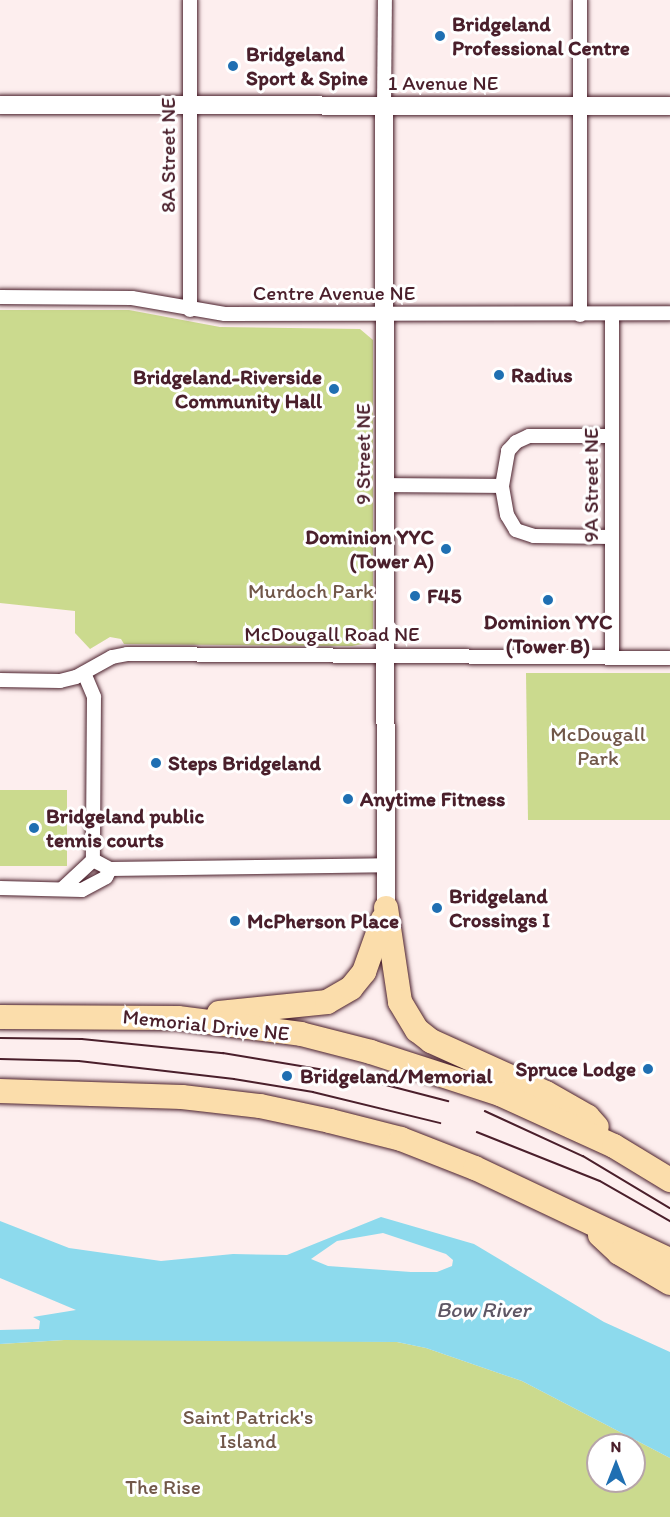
<!DOCTYPE html>
<style>
body{margin:0}
#map{position:relative;width:670px;height:1517px;overflow:hidden;background:#fdeeee;font-family:Itim,sans-serif}
div>[style]{position:absolute}
[style*='--x']{left:calc(var(--x)*1px);top:calc(var(--y)*1px);width:calc(var(--w)*1px);rotate:calc(var(--a)*1deg)}
.green>*{inset:0;background:#cbda8e}
.water>*{inset:0;background:#8ddaed}
.roads{filter:drop-shadow(0 0 2px #4a1f2b) drop-shadow(0 0 2px #4a1f2b)}
.street>*{height:14px;margin:-7px;padding:0 7px;transform-origin:7px;border-radius:7px;background:#fff}
.secondary>*{height:18px;margin:-9px;padding:0 9px;transform-origin:9px;border-radius:9px;background:#fff}
.highway>*{height:24px;margin:-12px;padding:0 12px;transform-origin:12px;border-radius:12px;background:#fbddab}
.tram>*{height:1.5px;margin:-0.75px;padding:0 0.75px;transform-origin:0.75px;border-radius:0.75px;background:#4a1f2b}
.dots>*{width:16px;height:16px;translate:-50% -50%;box-sizing:border-box;border:3px solid #fff;border-radius:50%}
span{translate:-50% -50%;white-space:nowrap;text-align:center;line-height:1.15;-webkit-text-stroke:6px #fff;paint-order:stroke}
.poi-label{font-size:21px;color:#4a1f2b;font-weight:700}
.left{translate:0 -50%;text-align:left}
.right{translate:-100% -50%;text-align:right}
.street-label{font-size:21px;color:#4a1f2b}
.park-label{font-size:21px;color:#715749}
.water-label{font-size:22px;color:#5e5765;font-style:italic}
.north{position:absolute;left:586px;top:1433px;width:60px;height:60px;box-sizing:border-box;background:#fff;border:2px solid #b7a5aa;border-radius:50%;rotate:0deg;font-size:16px;font-weight:700;line-height:24px;text-align:center;color:#4a1f2b}
.north::after{content:'';display:block;margin:auto;width:21px;height:27px;background:#1f6fb2;clip-path:polygon(50% 0,100% 100%,50% 72%,0 100%)}
</style>
<div id="map">
<div class="green">
<div style="clip-path:polygon(0 310px,129px 310px,220px 327px,360px 329px,373px 340px,373px 634px,363px 644px,352px 646px,124px 644px,121px 639px,110px 637px,90px 649px,75px 633px,75px 611px,0 603px)"></div>
<div style="clip-path:polygon(526px 673px,670px 673px,670px 820px,528px 820px)"></div>
<div style="clip-path:polygon(0 790px,67px 790px,67px 866px,0 866px)"></div>
<div style="clip-path:polygon(evenodd,64px 1340px,313px 1340px,397px 1342px,426px 1348px,522px 1381px,670px 1458px,670px 1517px,0 1517px,0 1344px,64px 1340px,598px 1445px,634px 1445px,634px 1481px,598px 1481px,598px 1445px)"></div>
</div>
<div class="water">
<div style="clip-path:polygon(evenodd,381px 1217px,474px 1244px,604px 1322px,670px 1352px,670px 1458px,522px 1381px,426px 1348px,397px 1342px,64px 1340px,0 1344px,0 1330px,39px 1329px,40px 1321px,33px 1317px,76px 1310px,0 1278px,0 1221px,69px 1248px,161px 1261px,233px 1254px,287px 1255px,381px 1217px,383px 1233px,446px 1254px,453px 1260px,452px 1266px,437px 1272px,411px 1272px,328px 1266px,311px 1259px,337px 1241px,383px 1233px)"></div>
</div>
<div class="roads">
<div class="street">
<div style="--x:384;--y:106;--w:106;--a:-89.5"></div>
<div style="--x:0;--y:297;--w:132;--a:0.4"></div>
<div style="--x:132;--y:298;--w:94;--a:9.8"></div>
<div style="--x:225;--y:314;--w:445;--a:-0.1"></div>
<div style="--x:190;--y:310;--w:310;--a:-90"></div>
<div style="--x:580;--y:315;--w:315;--a:-90"></div>
<div style="--x:385;--y:485;--w:117;--a:0.5"></div>
<div style="--x:611;--y:537;--w:77;--a:-179.3"></div>
<div style="--x:534;--y:536;--w:19;--a:-162"></div>
<div style="--x:516;--y:530;--w:17;--a:-121"></div>
<div style="--x:507;--y:515;--w:29;--a:-100"></div>
<div style="--x:502;--y:486;--w:36;--a:-80"></div>
<div style="--x:508;--y:451;--w:12;--a:-48"></div>
<div style="--x:516;--y:442;--w:14;--a:-25"></div>
<div style="--x:529;--y:436;--w:83;--a:0"></div>
<div style="--x:612;--y:656;--w:342;--a:-90"></div>
<div style="--x:84;--y:673;--w:26;--a:67"></div>
<div style="--x:94;--y:697;--w:163;--a:90.4"></div>
<div style="--x:0;--y:680;--w:60;--a:1"></div>
<div style="--x:60;--y:681;--w:16;--a:-14"></div>
<div style="--x:76;--y:677;--w:41;--a:-29.1"></div>
<div style="--x:112;--y:657;--w:15;--a:-11"></div>
<div style="--x:127;--y:654;--w:543;--a:0.42"></div>
<div style="--x:0;--y:888;--w:82;--a:1.4"></div>
<div style="--x:82;--y:890;--w:27;--a:-28"></div>
<div style="--x:106;--y:877;--w:9;--a:-63"></div>
<div style="--x:63;--y:888;--w:41;--a:-43"></div>
<div style="--x:93;--y:860;--w:19;--a:28"></div>
<div style="--x:110;--y:869;--w:276;--a:-0.8"></div>
</div>
<div class="secondary">
<div style="--x:0;--y:105;--w:670;--a:0.09"></div>
<div style="--x:384;--y:106;--w:802;--a:89.86"></div>
</div>
<div class="highway">
<div style="--x:386;--y:908;--w:95;--a:81.5"></div>
<div style="--x:400;--y:1002;--w:33;--a:59"></div>
<div style="--x:417;--y:1030;--w:18;--a:38"></div>
<div style="--x:431;--y:1041;--w:126;--a:24.3"></div>
<div style="--x:546;--y:1093;--w:48;--a:29.7"></div>
<div style="--x:588;--y:1117;--w:13;--a:48"></div>
<div style="--x:219;--y:1013;--w:109;--a:-5.8"></div>
<div style="--x:327;--y:1002;--w:28;--a:-30"></div>
<div style="--x:351;--y:988;--w:21;--a:-51"></div>
<div style="--x:364;--y:972;--w:56;--a:-70.3"></div>
<div style="--x:0;--y:1017;--w:178;--a:0.3"></div>
<div style="--x:178;--y:1018;--w:124;--a:7.4"></div>
<div style="--x:301;--y:1034;--w:72;--a:14.4"></div>
<div style="--x:371;--y:1052;--w:136;--a:18"></div>
<div style="--x:500;--y:1094;--w:125;--a:24.5"></div>
<div style="--x:614;--y:1146;--w:66;--a:31.3"></div>
<div style="--x:0;--y:1091;--w:182;--a:1.9"></div>
<div style="--x:182;--y:1097;--w:79;--a:6.6"></div>
<div style="--x:260;--y:1106;--w:72;--a:12.1"></div>
<div style="--x:330;--y:1121;--w:73;--a:14.2"></div>
<div style="--x:401;--y:1139;--w:79;--a:21.4"></div>
<div style="--x:475;--y:1168;--w:216;--a:25.3"></div>
<div style="--x:600;--y:1235;--w:26;--a:43"></div>
<div style="--x:619;--y:1253;--w:59;--a:30.5"></div>
</div>
</div>
<div class="tram">
<div style="--x:0;--y:1038;--w:82;--a:0.7"></div>
<div style="--x:82;--y:1039;--w:142;--a:5.7"></div>
<div style="--x:223;--y:1053;--w:115;--a:9.5"></div>
<div style="--x:336;--y:1072;--w:116;--a:14.5"></div>
<div style="--x:0;--y:1059;--w:79;--a:1.5"></div>
<div style="--x:79;--y:1061;--w:156;--a:6.6"></div>
<div style="--x:234;--y:1079;--w:80;--a:9.3"></div>
<div style="--x:313;--y:1092;--w:131;--a:13.7"></div>
<div style="--x:485;--y:1111;--w:108;--a:24.7"></div>
<div style="--x:583;--y:1156;--w:101;--a:30.9"></div>
<div style="--x:477;--y:1132;--w:132;--a:21.7"></div>
<div style="--x:600;--y:1181;--w:81;--a:29.7"></div>
</div>
<div class="dots">
<div style="left:440px;top:36px;background:#1f6fb2"></div>
<div style="left:233px;top:66px;background:#1f6fb2"></div>
<div style="left:499px;top:375px;background:#1f6fb2"></div>
<div style="left:334px;top:389px;background:#1f6fb2"></div>
<div style="left:446px;top:549px;background:#1f6fb2"></div>
<div style="left:415px;top:596px;background:#1f6fb2"></div>
<div style="left:548px;top:600px;background:#1f6fb2"></div>
<div style="left:156px;top:763px;background:#1f6fb2"></div>
<div style="left:348px;top:799px;background:#1f6fb2"></div>
<div style="left:34px;top:828px;background:#1f6fb2"></div>
<div style="left:437px;top:908px;background:#1f6fb2"></div>
<div style="left:235px;top:921px;background:#1f6fb2"></div>
<div style="left:648px;top:1069px;background:#1f6fb2"></div>
<div style="left:287px;top:1076px;background:#1f6fb2"></div>
</div>
<div class="poi-label">
<span class="left" style="left:452px;top:36px">Bridgeland<br>Professional Centre</span>
<span class="left" style="left:246px;top:66px">Bridgeland<br>Sport &amp; Spine</span>
<span class="left" style="left:511px;top:375px">Radius</span>
<span class="right" style="left:322px;top:389px">Bridgeland-Riverside<br>Community Hall</span>
<span class="right" style="left:434px;top:549px">Dominion YYC<br>(Tower A)</span>
<span class="left" style="left:427px;top:596px">F45</span>
<span style="left:548px;top:634px">Dominion YYC<br>(Tower B)</span>
<span class="left" style="left:168px;top:763px">Steps Bridgeland</span>
<span class="left" style="left:360px;top:799px">Anytime Fitness</span>
<span class="left" style="left:46px;top:828px">Bridgeland public<br>tennis courts</span>
<span class="left" style="left:449px;top:908px">Bridgeland<br>Crossings I</span>
<span class="left" style="left:247px;top:921px">McPherson Place</span>
<span class="right" style="left:636px;top:1069px">Spruce Lodge</span>
<span class="left" style="left:300px;top:1076px">Bridgeland/Memorial</span>
</div>
<div class="street-label">
<span style="left:443px;top:83px">1 Avenue NE</span>
<span style="left:168px;top:155px;rotate:-90deg">8A Street NE</span>
<span style="left:334px;top:293px">Centre Avenue NE</span>
<span style="left:363px;top:454px;rotate:-90deg">9 Street NE</span>
<span style="left:591px;top:485px;rotate:-90deg">9A Street NE</span>
<span style="left:332px;top:634px">McDougall Road NE</span>
<span style="left:206px;top:1025px;rotate:6deg">Memorial Drive NE</span>
</div>
<div class="park-label">
<span style="left:311px;top:591px">Murdoch Park</span>
<span style="left:598px;top:746px">McDougall<br>Park</span>
<span style="left:248px;top:1429px">Saint Patrick's<br>Island</span>
<span style="left:163px;top:1487px">The Rise</span>
</div>
<div class="water-label">
<span style="left:483px;top:1310px">Bow River</span>
</div>
<div class="north">N</div>
</div>
